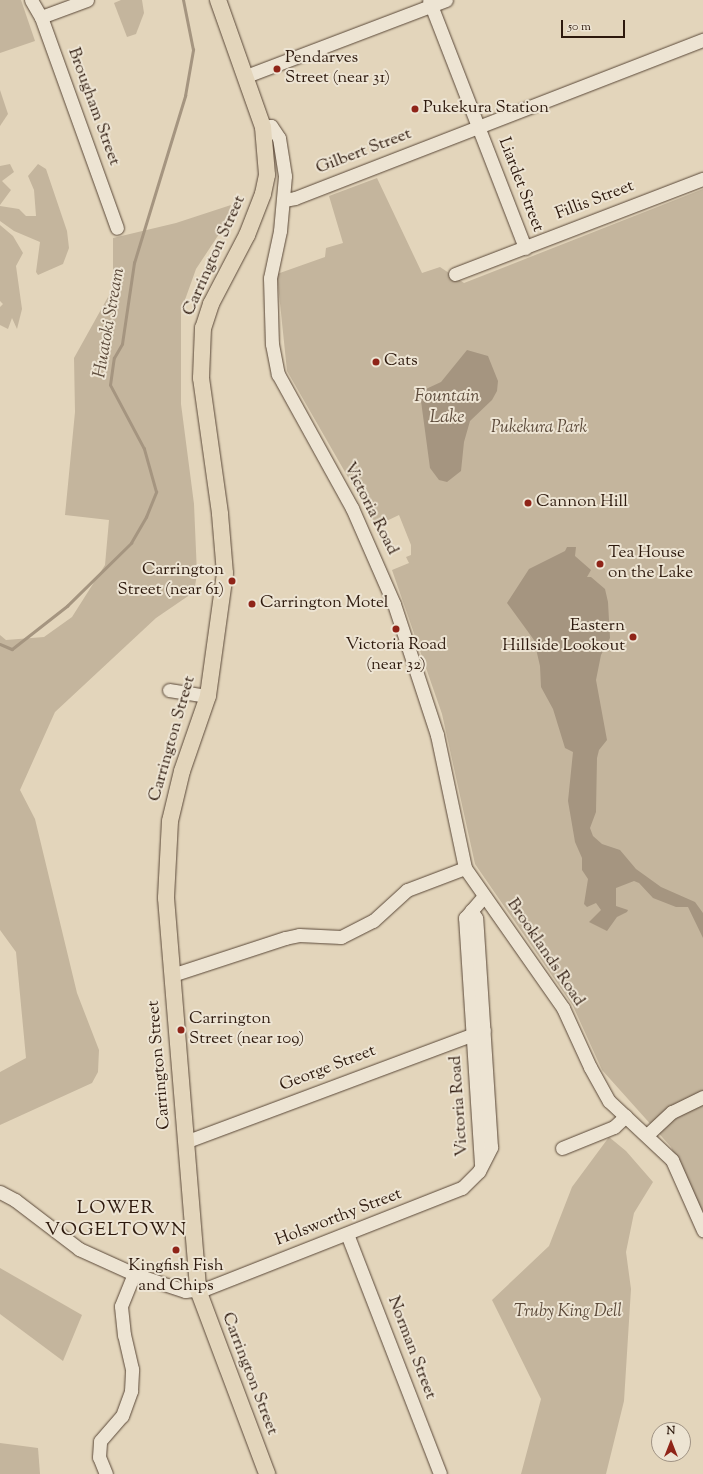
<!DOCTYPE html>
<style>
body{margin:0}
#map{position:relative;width:703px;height:1474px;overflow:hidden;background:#e3d5bb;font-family:"Sorts Mill Goudy",serif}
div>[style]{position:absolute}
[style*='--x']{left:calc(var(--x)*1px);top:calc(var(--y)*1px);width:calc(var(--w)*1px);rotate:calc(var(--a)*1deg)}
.green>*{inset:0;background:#c4b59d}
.water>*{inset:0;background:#a59580}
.stream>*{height:2.5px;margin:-1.25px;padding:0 1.25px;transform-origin:1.25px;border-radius:1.25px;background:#a59580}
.roads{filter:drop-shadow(0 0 1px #5a4838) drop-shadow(0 0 1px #5a4838)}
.minor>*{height:13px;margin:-6.5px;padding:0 6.5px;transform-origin:6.5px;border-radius:6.5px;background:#ede4d3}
.major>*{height:16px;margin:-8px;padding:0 8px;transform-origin:8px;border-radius:8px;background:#e3d5bb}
.dots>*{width:11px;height:11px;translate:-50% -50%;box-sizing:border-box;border:2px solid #ede4d3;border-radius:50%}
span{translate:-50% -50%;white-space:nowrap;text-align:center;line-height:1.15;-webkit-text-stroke:4px #ede4d3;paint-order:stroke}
.poi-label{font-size:17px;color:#2d190d}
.left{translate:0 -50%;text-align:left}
.right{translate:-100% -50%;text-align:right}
.street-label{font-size:17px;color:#2d190d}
.park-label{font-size:17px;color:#5a4838;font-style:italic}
.water-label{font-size:18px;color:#5d4b3b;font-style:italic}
.quarter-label{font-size:19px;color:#2d190d;letter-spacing:1px}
.north{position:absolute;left:651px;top:1422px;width:40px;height:40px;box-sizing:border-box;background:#ede4d3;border:1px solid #a09384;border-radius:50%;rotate:0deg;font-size:11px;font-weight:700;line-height:16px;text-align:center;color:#2d190d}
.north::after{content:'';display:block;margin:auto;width:14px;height:18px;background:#8f2418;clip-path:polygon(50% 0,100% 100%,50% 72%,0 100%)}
.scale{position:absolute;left:561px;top:20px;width:64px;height:18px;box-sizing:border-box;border:2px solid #2d190d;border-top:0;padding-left:5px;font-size:12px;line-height:14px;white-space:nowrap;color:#2d190d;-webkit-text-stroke:3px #ede4d3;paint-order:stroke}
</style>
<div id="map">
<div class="green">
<div style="clip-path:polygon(0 0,21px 0,35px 41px,0 53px)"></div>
<div style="clip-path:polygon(121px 0,142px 0,144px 13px,136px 34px,127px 37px,114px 3px)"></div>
<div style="clip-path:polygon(0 90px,8px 114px,0 126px)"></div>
<div style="clip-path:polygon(10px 164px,14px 172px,2px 181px,11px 190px,0 205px,0 166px)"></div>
<div style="clip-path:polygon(38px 164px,46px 169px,67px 231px,69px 248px,63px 264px,38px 275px,36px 272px,40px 242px,14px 231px,0 221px,0 206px,19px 209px,26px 216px,36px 216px,34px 190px,28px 176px)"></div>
<div style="clip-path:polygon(377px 178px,422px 273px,440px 267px,464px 283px,703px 189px,703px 1229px,671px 1147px,602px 1070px,573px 1006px,475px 864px,442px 714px,392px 570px,409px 563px,406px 557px,411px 555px,411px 545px,399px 515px,376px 526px,287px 371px,277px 274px,325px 257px,326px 248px,343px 243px,329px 196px)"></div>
<div style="clip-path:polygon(231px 205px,225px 225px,196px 269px,181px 311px,181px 404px,194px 504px,197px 574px,194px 592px,156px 618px,55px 712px,20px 790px,35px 819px,77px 993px,99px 1050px,98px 1072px,92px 1083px,0 1125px,0 1072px,26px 1058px,16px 952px,0 930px,0 635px,6px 640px,44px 637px,72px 617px,105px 565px,109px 520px,65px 515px,75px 412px,74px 358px,113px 288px,113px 238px,176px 223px)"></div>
<div style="clip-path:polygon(0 225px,13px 236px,23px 253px,16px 266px,22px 309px,17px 329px,12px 318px,8px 329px,0 325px,0 307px,3px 304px,0 301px)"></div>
<div style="clip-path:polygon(609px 1137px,626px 1151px,653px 1182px,634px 1213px,626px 1252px,631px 1289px,624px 1401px,606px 1474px,521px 1474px,541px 1399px,492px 1300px,549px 1246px,572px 1187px)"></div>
<div style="clip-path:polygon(0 1268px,82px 1315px,63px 1361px,0 1314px)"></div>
<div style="clip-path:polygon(0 1443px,38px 1448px,40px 1474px,0 1474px)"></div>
</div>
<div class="water">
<div style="clip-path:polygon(467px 350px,488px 356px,498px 381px,497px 391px,492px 400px,470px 421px,464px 442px,461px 471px,447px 482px,439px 480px,430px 468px,421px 401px,426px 389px,441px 382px)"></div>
<div style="clip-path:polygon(567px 547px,576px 547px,575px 556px,591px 570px,587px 577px,591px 577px,605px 589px,608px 602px,610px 638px,601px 655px,596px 680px,607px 740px,599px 750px,597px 758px,596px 812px,590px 828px,593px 836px,602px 844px,620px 850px,636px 869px,661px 887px,695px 902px,703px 913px,703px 938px,688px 907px,676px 907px,653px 898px,639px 883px,634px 881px,616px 888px,616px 906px,628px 910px,627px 912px,617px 917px,607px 931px,589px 922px,601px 910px,596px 903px,587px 907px,584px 904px,588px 879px,582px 870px,582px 858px,575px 842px,568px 801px,573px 752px,565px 748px,553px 709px,541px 687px,540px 666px,534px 640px,507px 603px,529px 569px,565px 551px)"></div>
</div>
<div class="stream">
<div style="--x:0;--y:644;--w:13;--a:23"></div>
<div style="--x:12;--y:649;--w:70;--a:-38"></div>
<div style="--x:67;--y:606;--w:90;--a:-44.5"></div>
<div style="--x:131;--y:543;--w:30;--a:-60"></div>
<div style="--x:146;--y:517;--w:27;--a:-68"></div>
<div style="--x:156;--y:492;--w:45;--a:-105.6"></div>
<div style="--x:144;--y:449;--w:72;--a:-118"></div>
<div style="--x:110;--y:385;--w:27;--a:-82"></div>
<div style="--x:114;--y:358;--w:16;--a:-60"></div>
<div style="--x:122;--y:344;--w:82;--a:-81.6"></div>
<div style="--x:134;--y:263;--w:175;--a:-73"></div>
<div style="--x:185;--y:96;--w:47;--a:-80.1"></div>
<div style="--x:193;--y:50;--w:51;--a:-101.3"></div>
</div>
<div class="roads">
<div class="minor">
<div style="--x:31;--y:0;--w:20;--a:60"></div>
<div style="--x:41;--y:17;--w:224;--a:70.2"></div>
<div style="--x:429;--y:0;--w:266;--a:68.8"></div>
<div style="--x:41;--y:17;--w:49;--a:-20.3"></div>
<div style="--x:246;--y:76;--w:214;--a:-20.8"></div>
<div style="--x:263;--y:127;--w:8;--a:-7"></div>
<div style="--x:271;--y:126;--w:14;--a:56"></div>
<div style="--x:279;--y:138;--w:38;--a:81"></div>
<div style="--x:285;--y:176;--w:55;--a:95.2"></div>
<div style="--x:280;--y:231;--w:48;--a:102"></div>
<div style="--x:270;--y:278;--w:66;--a:88.3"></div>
<div style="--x:272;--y:344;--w:31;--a:79"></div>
<div style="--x:278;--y:374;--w:153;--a:61.1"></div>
<div style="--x:352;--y:508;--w:105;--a:66.4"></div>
<div style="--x:394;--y:604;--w:138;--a:71.8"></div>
<div style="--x:437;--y:735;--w:136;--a:78.1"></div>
<div style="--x:465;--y:868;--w:171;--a:55"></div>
<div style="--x:563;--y:1008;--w:65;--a:65.4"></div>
<div style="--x:590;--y:1067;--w:39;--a:61"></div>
<div style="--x:609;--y:1101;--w:86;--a:43.1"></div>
<div style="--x:672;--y:1160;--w:77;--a:66.1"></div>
<div style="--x:284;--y:200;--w:11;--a:-10"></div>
<div style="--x:295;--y:198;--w:438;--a:-21.2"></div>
<div style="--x:455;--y:274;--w:266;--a:-21"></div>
<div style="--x:169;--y:690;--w:39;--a:9"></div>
<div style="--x:172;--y:975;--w:119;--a:-18.1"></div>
<div style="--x:285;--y:938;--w:14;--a:-12"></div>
<div style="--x:299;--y:935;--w:42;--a:2.7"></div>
<div style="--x:341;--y:937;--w:36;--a:-27"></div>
<div style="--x:373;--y:921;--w:46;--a:-42.4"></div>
<div style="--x:407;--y:890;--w:62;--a:-20.8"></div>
<div style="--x:647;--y:1135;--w:34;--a:-43"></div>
<div style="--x:672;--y:1112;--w:34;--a:-26"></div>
<div style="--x:185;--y:1142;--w:319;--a:-20.5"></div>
<div style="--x:562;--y:1148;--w:56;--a:-22"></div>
<div style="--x:614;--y:1127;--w:16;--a:-43"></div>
<div style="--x:481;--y:1164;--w:247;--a:-93.7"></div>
<div style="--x:465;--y:918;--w:29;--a:-49"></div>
<div style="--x:0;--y:1192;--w:17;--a:28"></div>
<div style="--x:15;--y:1200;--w:81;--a:37.4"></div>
<div style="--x:79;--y:1249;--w:60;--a:24.4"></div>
<div style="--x:134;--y:1274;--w:54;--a:18.4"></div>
<div style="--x:185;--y:1291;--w:20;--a:-6"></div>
<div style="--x:205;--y:1289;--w:276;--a:-21.5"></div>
<div style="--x:462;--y:1188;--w:24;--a:-45"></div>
<div style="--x:479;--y:1171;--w:27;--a:-63"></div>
<div style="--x:491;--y:1147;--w:229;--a:-93.7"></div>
<div style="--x:476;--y:918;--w:9;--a:-122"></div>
<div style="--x:347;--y:1234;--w:257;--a:68.8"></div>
<div style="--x:106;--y:1474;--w:18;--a:-112"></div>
<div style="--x:99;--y:1457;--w:16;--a:-86"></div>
<div style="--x:100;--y:1441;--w:33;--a:-49"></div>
<div style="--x:122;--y:1416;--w:27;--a:-70"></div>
<div style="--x:131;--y:1391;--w:22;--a:-87"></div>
<div style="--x:132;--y:1369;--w:35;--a:-103"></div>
<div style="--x:124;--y:1335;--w:29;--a:-96"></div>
<div style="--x:121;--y:1306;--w:35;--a:-68"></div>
</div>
<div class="major">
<div style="--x:218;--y:0;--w:135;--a:70.5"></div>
<div style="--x:263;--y:127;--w:48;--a:85.2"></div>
<div style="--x:267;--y:175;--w:19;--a:102"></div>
<div style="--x:263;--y:194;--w:44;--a:111.3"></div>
<div style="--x:247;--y:235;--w:78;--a:117.6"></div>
<div style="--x:211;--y:304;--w:25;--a:108"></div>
<div style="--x:203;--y:328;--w:50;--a:92.3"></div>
<div style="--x:201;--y:378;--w:137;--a:82"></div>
<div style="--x:220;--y:514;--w:59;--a:85.2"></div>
<div style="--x:225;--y:573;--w:124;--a:97.9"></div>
<div style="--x:208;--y:696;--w:79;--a:109.1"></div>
<div style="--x:182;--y:771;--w:51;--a:103.5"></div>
<div style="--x:170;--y:821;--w:77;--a:93"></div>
<div style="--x:166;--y:898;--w:393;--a:85.3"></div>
<div style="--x:198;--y:1290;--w:197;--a:69.4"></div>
</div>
</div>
<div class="dots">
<div style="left:277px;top:69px;background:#8f2418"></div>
<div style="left:415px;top:109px;background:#8f2418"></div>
<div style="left:376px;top:362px;background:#8f2418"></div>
<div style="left:528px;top:503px;background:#8f2418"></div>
<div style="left:600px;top:564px;background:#8f2418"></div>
<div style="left:232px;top:581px;background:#8f2418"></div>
<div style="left:252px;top:604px;background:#8f2418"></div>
<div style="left:396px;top:629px;background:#8f2418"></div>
<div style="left:633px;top:637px;background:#8f2418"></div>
<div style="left:181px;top:1030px;background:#8f2418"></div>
<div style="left:176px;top:1250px;background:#8f2418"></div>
</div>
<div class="poi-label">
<span class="left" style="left:285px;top:69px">Pendarves<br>Street (near 31)</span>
<span class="left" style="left:423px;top:109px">Pukekura Station</span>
<span class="left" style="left:384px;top:362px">Cats</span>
<span class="left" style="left:536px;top:503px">Cannon Hill</span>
<span class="left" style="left:608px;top:564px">Tea House<br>on the Lake</span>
<span class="right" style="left:224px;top:581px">Carrington<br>Street (near 61)</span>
<span class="left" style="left:260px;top:604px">Carrington Motel</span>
<span class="right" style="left:625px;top:637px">Eastern<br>Hillside Lookout</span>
<span style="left:396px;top:656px">Victoria Road<br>(near 32)</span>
<span class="left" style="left:189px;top:1030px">Carrington<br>Street (near 109)</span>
<span style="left:176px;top:1277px">Kingfish Fish<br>and Chips</span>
</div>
<div class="street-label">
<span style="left:93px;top:107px;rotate:70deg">Brougham Street</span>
<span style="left:364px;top:152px;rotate:-21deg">Gilbert Street</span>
<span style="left:520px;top:185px;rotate:69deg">Liardet Street</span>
<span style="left:595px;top:201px;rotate:-21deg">Fillis Street</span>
<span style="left:215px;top:256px;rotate:-66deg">Carrington Street</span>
<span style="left:370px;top:509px;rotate:63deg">Victoria Road</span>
<span style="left:173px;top:739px;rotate:-74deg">Carrington Street</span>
<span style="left:545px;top:953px;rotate:56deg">Brooklands Road</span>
<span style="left:160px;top:1065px;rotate:-95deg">Carrington Street</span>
<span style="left:328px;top:1069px;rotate:-21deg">George Street</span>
<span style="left:460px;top:1106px;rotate:-94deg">Victoria Road</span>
<span style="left:339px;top:1218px;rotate:-21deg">Holsworthy Street</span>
<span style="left:411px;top:1348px;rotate:69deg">Norman Street</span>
<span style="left:249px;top:1374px;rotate:69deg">Carrington Street</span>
</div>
<div class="park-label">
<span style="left:539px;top:429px">Pukekura Park</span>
<span style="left:568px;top:1313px">Truby King Dell</span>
</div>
<div class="water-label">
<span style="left:110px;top:323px;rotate:-80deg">Huatoki Stream</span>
<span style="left:447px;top:408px">Fountain<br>Lake</span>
</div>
<div class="quarter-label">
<span style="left:116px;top:1220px">LOWER<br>VOGELTOWN</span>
</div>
<div class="north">N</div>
<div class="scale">50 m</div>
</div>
